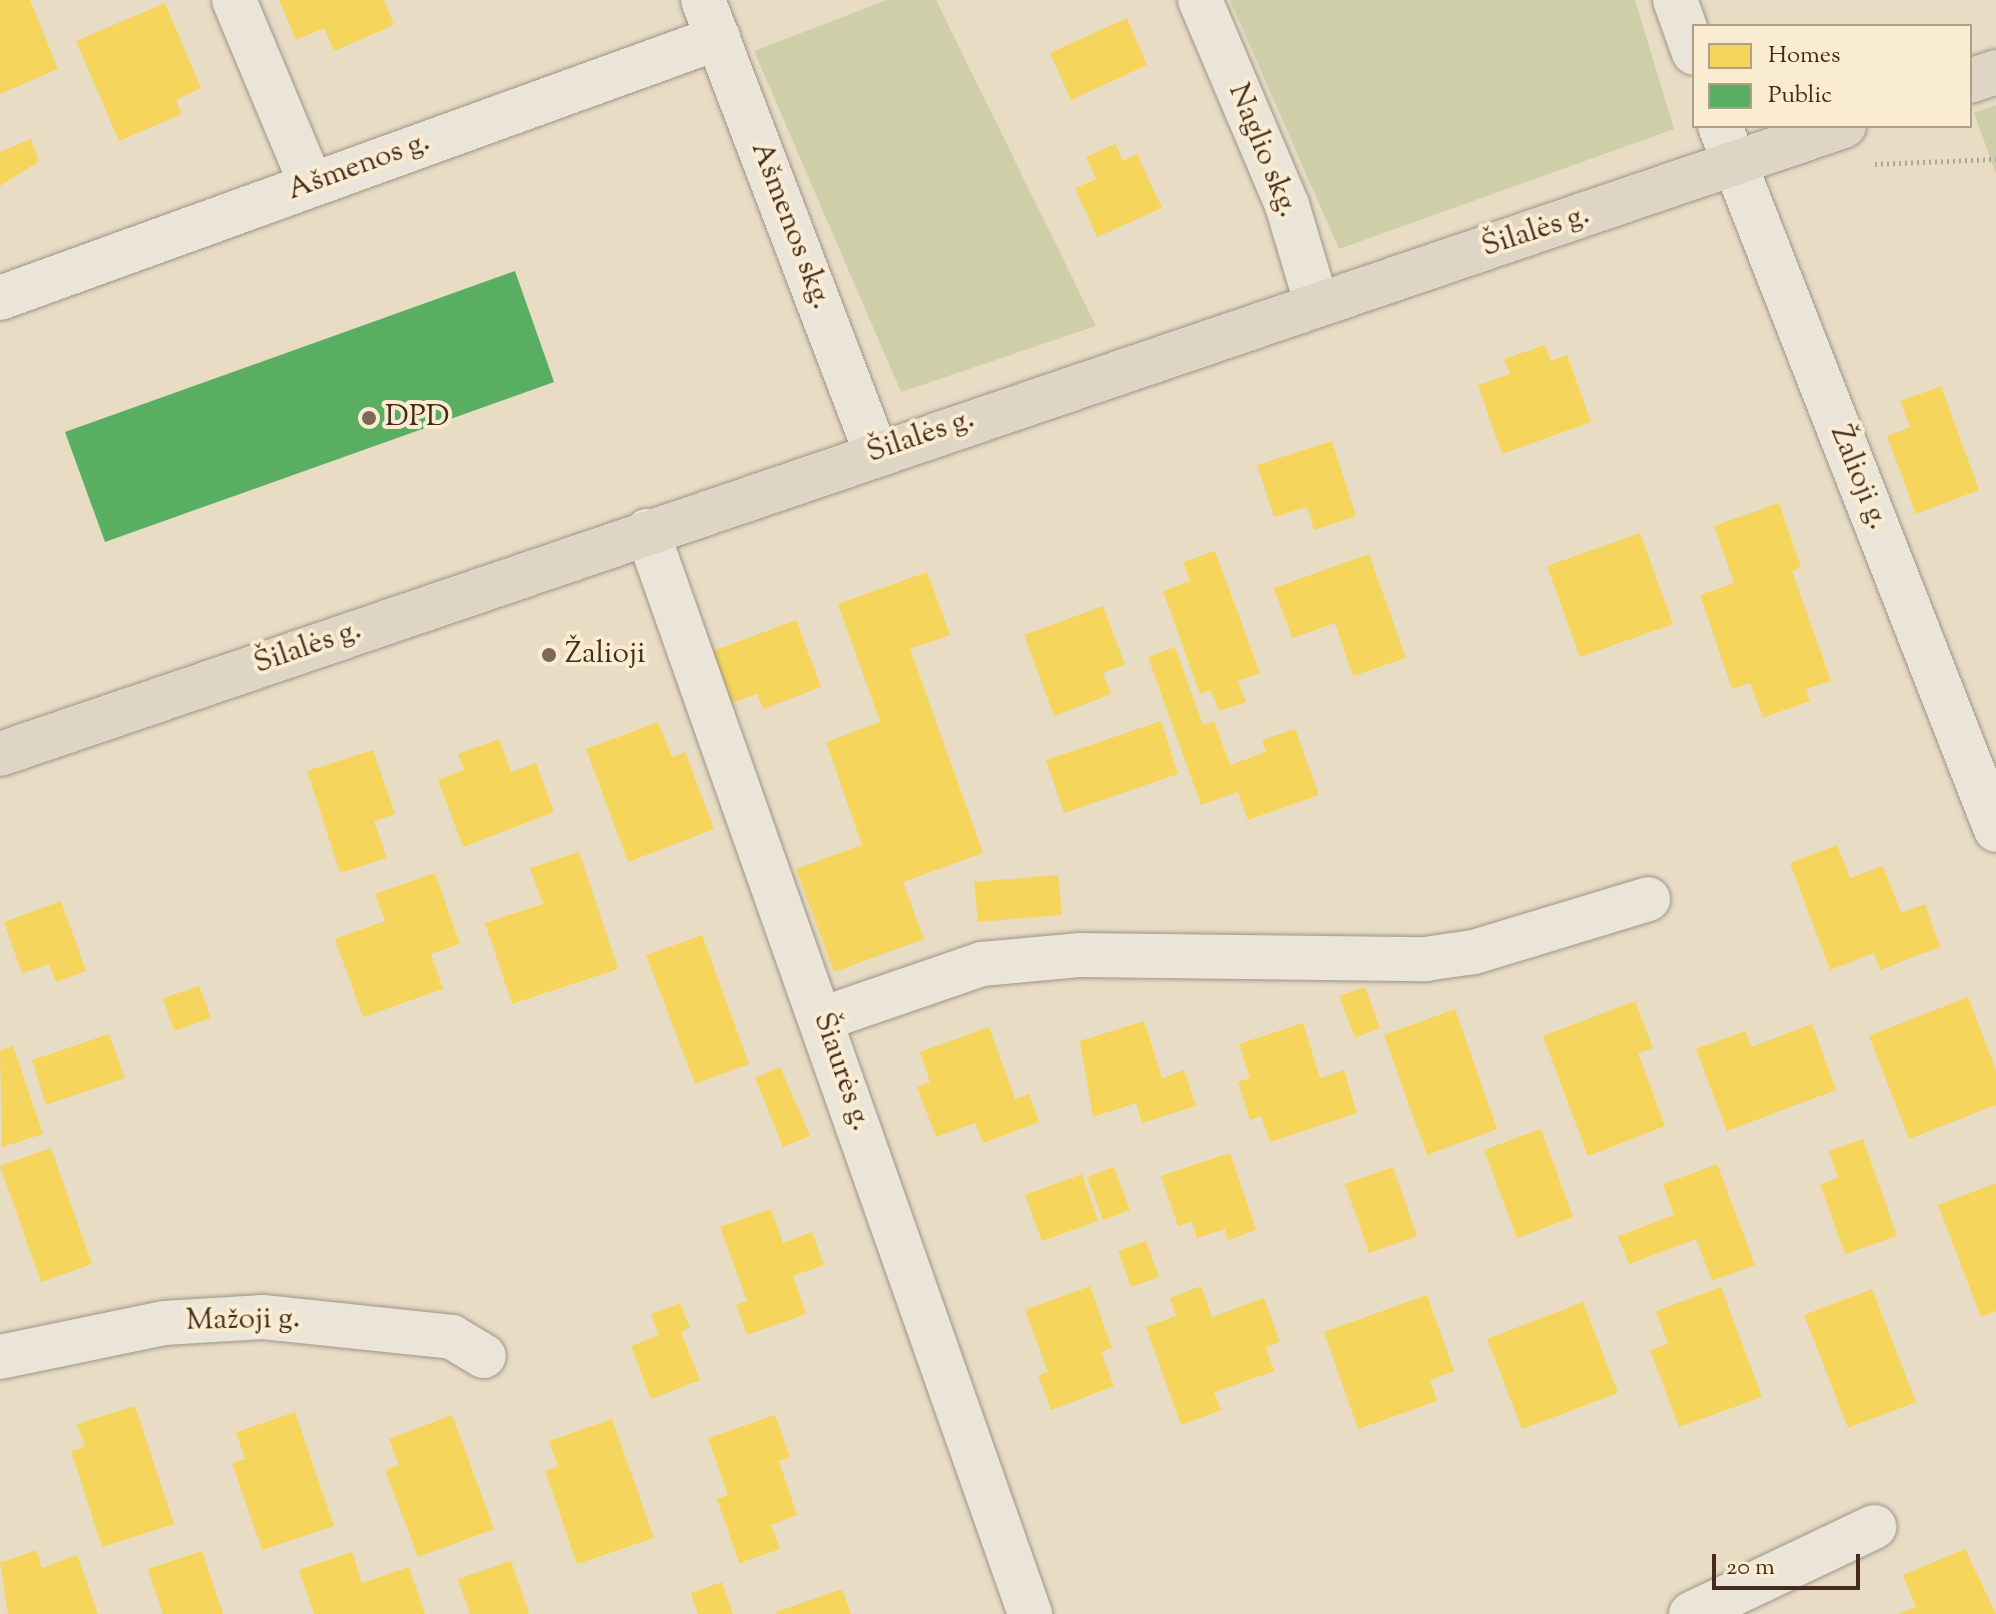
<!DOCTYPE html>
<meta charset="utf-8">
<style>
body{margin:0}
#map{position:relative;width:1996px;height:1614px;overflow:hidden;background:#e8dcc5;font-family:"Sorts Mill Goudy",serif}
div>[style]{position:absolute}
[style*='--x']{left:calc(var(--x)*1px);top:calc(var(--y)*1px);width:calc(var(--w)*1px);rotate:calc(var(--a)*1deg)}
.green>*{inset:0;background:#cecea8}
.homes>*{inset:0;background:#f6d55c}
.public>*{inset:0;background:#5aae61}
.path>*{height:5px;margin-top:-2.5px;transform-origin:0;background:repeating-linear-gradient(90deg,#aea79d 0 2px,transparent 0 6px)}
.roads{filter:drop-shadow(0 0 2px #9f9486) drop-shadow(0 0 2px #9f9486)}
.minor>*{height:44px;margin:-22px;padding:0 22px;transform-origin:22px;border-radius:22px;background:#ebe5d9}
.primary>*{height:44px;margin:-22px;padding:0 22px;transform-origin:22px;border-radius:22px;background:#dfd5c4}
.dots>*{width:22px;height:22px;translate:-50% -50%;box-sizing:border-box;border:4px solid #f9ecd0;border-radius:50%}
span{translate:-50% -50%;white-space:nowrap;text-align:center;line-height:1.15;-webkit-text-stroke:8px #f9ecd0;paint-order:stroke}
.street-label{font-size:30px;color:#452b1f}
.poi-label{font-size:30px;color:#452b1f}
.left{translate:0 -50%;text-align:left}
.legend{position:absolute;left:1692px;top:24px;width:280px;height:104px;box-sizing:border-box;background:#f9ecd0;border:2px solid #b19f89;margin:0;padding:10px 14px;list-style:none;font-size:24px;color:#452b1f}
.legend li{display:flex;align-items:center;gap:16px;height:40px}
.legend b{width:40px;border:2px solid #b19f89}
.scale{position:absolute;left:1712px;top:1554px;width:148px;height:36px;box-sizing:border-box;border:4px solid #452b1f;border-top:0;padding-left:10px;font-size:24px;line-height:28px;white-space:nowrap;color:#452b1f;-webkit-text-stroke:6px #f9ecd0;paint-order:stroke}
</style>
<div id="map">
<div class="green">
<div style="clip-path:polygon(887px 0,936px 0,1096px 326px,901px 392px,754px 51px)"></div>
<div style="clip-path:polygon(1230px 0,1635px 0,1674px 129px,1339px 249px)"></div>
<div style="clip-path:polygon(1996px 105px,1996px 174px,1974px 113px)"></div>
</div>
<div class="homes">
<div style="clip-path:polygon(0 0,30px 0,58px 69px,0 94px)"></div>
<div style="clip-path:polygon(279px 0,384px 0,394px 25px,334px 51px,324px 28px,296px 40px)"></div>
<div style="clip-path:polygon(165px 3px,201px 88px,176px 100px,182px 114px,119px 141px,76px 41px)"></div>
<div style="clip-path:polygon(1127px 18px,1147px 65px,1071px 100px,1050px 53px)"></div>
<div style="clip-path:polygon(31px 139px,39px 161px,0 186px,0 152px)"></div>
<div style="clip-path:polygon(1115px 144px,1123px 161px,1137px 154px,1162px 208px,1097px 237px,1075px 188px,1096px 179px,1086px 157px)"></div>
<div style="clip-path:polygon(1545px 345px,1551px 361px,1567px 355px,1591px 422px,1502px 454px,1478px 385px,1510px 374px,1504px 359px)"></div>
<div style="clip-path:polygon(1941px 386px,1979px 490px,1916px 514px,1887px 436px,1910px 427px,1900px 401px)"></div>
<div style="clip-path:polygon(1332px 441px,1356px 516px,1314px 530px,1307px 507px,1274px 517px,1257px 465px)"></div>
<div style="clip-path:polygon(1779px 503px,1801px 567px,1792px 571px,1831px 681px,1806px 689px,1810px 701px,1763px 718px,1750px 683px,1732px 689px,1700px 595px,1734px 583px,1714px 526px)"></div>
<div style="clip-path:polygon(1640px 533px,1673px 624px,1580px 657px,1547px 566px)"></div>
<div style="clip-path:polygon(1215px 551px,1260px 673px,1238px 681px,1246px 702px,1219px 711px,1211px 690px,1200px 694px,1163px 591px,1190px 581px,1183px 562px)"></div>
<div style="clip-path:polygon(1369px 554px,1406px 658px,1353px 676px,1335px 623px,1292px 638px,1274px 588px)"></div>
<div style="clip-path:polygon(927px 572px,950px 635px,910px 649px,983px 853px,903px 882px,924px 939px,834px 972px,796px 869px,862px 845px,826px 742px,880px 722px,838px 604px)"></div>
<div style="clip-path:polygon(1103px 606px,1125px 665px,1103px 673px,1111px 694px,1054px 716px,1024px 635px)"></div>
<div style="clip-path:polygon(796px 620px,821px 687px,763px 709px,757px 694px,729px 704px,710px 652px)"></div>
<div style="clip-path:polygon(1175px 647px,1203px 725px,1214px 721px,1230px 765px,1266px 752px,1262px 740px,1295px 729px,1319px 795px,1248px 820px,1238px 792px,1201px 805px,1148px 657px)"></div>
<div style="clip-path:polygon(1161px 721px,1178px 774px,1064px 813px,1046px 760px)"></div>
<div style="clip-path:polygon(658px 722px,672px 757px,685px 752px,714px 829px,628px 862px,586px 749px)"></div>
<div style="clip-path:polygon(499px 739px,511px 772px,536px 763px,554px 812px,463px 847px,438px 780px,464px 770px,458px 754px)"></div>
<div style="clip-path:polygon(373px 750px,395px 814px,374px 821px,387px 858px,340px 873px,307px 771px)"></div>
<div style="clip-path:polygon(1837px 845px,1850px 878px,1883px 866px,1901px 913px,1925px 904px,1940px 947px,1880px 970px,1874px 953px,1830px 970px,1790px 863px)"></div>
<div style="clip-path:polygon(579px 852px,618px 969px,512px 1004px,485px 923px,543px 904px,530px 868px)"></div>
<div style="clip-path:polygon(435px 873px,460px 944px,431px 954px,443px 989px,363px 1017px,335px 939px,385px 921px,375px 894px)"></div>
<div style="clip-path:polygon(1058px 875px,1062px 915px,978px 922px,974px 882px)"></div>
<div style="clip-path:polygon(61px 901px,86px 971px,56px 982px,49px 964px,22px 973px,4px 922px)"></div>
<div style="clip-path:polygon(702px 935px,749px 1064px,695px 1084px,646px 955px)"></div>
<div style="clip-path:polygon(199px 986px,211px 1018px,174px 1031px,163px 998px)"></div>
<div style="clip-path:polygon(1365px 987px,1380px 1028px,1355px 1038px,1339px 996px)"></div>
<div style="clip-path:polygon(1968px 997px,1996px 1070px,1996px 1105px,1909px 1139px,1869px 1036px)"></div>
<div style="clip-path:polygon(1635px 1001px,1653px 1048px,1638px 1053px,1665px 1126px,1588px 1156px,1543px 1036px)"></div>
<div style="clip-path:polygon(1455px 1009px,1497px 1129px,1427px 1155px,1384px 1035px)"></div>
<div style="clip-path:polygon(1144px 1021px,1162px 1078px,1184px 1070px,1196px 1106px,1142px 1123px,1136px 1103px,1093px 1117px,1080px 1041px)"></div>
<div style="clip-path:polygon(1303px 1023px,1320px 1078px,1344px 1070px,1357px 1113px,1270px 1142px,1261px 1116px,1250px 1120px,1238px 1082px,1250px 1078px,1239px 1044px)"></div>
<div style="clip-path:polygon(1812px 1024px,1836px 1090px,1727px 1131px,1696px 1049px,1745px 1031px,1751px 1047px)"></div>
<div style="clip-path:polygon(989px 1027px,1015px 1099px,1029px 1094px,1039px 1122px,983px 1143px,975px 1123px,936px 1137px,917px 1087px,930px 1082px,920px 1052px)"></div>
<div style="clip-path:polygon(109px 1034px,125px 1078px,46px 1105px,32px 1060px)"></div>
<div style="clip-path:polygon(13px 1046px,43px 1134px,2px 1147px,0 1051px)"></div>
<div style="clip-path:polygon(780px 1067px,810px 1136px,783px 1147px,755px 1078px)"></div>
<div style="clip-path:polygon(1541px 1129px,1573px 1217px,1517px 1238px,1484px 1150px)"></div>
<div style="clip-path:polygon(1863px 1139px,1897px 1236px,1845px 1254px,1820px 1184px,1838px 1178px,1829px 1151px)"></div>
<div style="clip-path:polygon(51px 1148px,92px 1264px,41px 1282px,0 1166px)"></div>
<div style="clip-path:polygon(1230px 1153px,1256px 1230px,1228px 1240px,1225px 1229px,1197px 1238px,1192px 1222px,1178px 1226px,1161px 1176px)"></div>
<div style="clip-path:polygon(1717px 1164px,1755px 1265px,1712px 1281px,1696px 1239px,1629px 1264px,1618px 1236px,1674px 1215px,1663px 1184px)"></div>
<div style="clip-path:polygon(1114px 1167px,1130px 1210px,1103px 1220px,1087px 1177px)"></div>
<div style="clip-path:polygon(1393px 1167px,1417px 1236px,1369px 1253px,1345px 1184px)"></div>
<div style="clip-path:polygon(1082px 1174px,1098px 1221px,1042px 1241px,1025px 1195px)"></div>
<div style="clip-path:polygon(1996px 1183px,1996px 1311px,1981px 1317px,1938px 1205px)"></div>
<div style="clip-path:polygon(771px 1209px,783px 1243px,812px 1232px,824px 1265px,793px 1276px,806px 1314px,747px 1335px,736px 1305px,747px 1301px,720px 1227px)"></div>
<div style="clip-path:polygon(1146px 1241px,1159px 1277px,1131px 1287px,1118px 1251px)"></div>
<div style="clip-path:polygon(1090px 1286px,1112px 1348px,1101px 1352px,1114px 1386px,1051px 1410px,1038px 1375px,1048px 1372px,1025px 1310px)"></div>
<div style="clip-path:polygon(1201px 1286px,1212px 1317px,1264px 1298px,1280px 1342px,1266px 1347px,1274px 1371px,1214px 1392px,1221px 1410px,1181px 1425px,1146px 1327px,1176px 1316px,1170px 1298px)"></div>
<div style="clip-path:polygon(1721px 1287px,1762px 1397px,1679px 1427px,1650px 1350px,1668px 1344px,1656px 1311px)"></div>
<div style="clip-path:polygon(1872px 1289px,1916px 1402px,1848px 1428px,1804px 1315px)"></div>
<div style="clip-path:polygon(1427px 1295px,1454px 1371px,1430px 1380px,1437px 1401px,1358px 1429px,1324px 1332px)"></div>
<div style="clip-path:polygon(1583px 1302px,1618px 1393px,1522px 1429px,1487px 1339px)"></div>
<div style="clip-path:polygon(680px 1303px,690px 1328px,681px 1332px,700px 1380px,651px 1399px,631px 1346px,659px 1335px,651px 1314px)"></div>
<div style="clip-path:polygon(135px 1406px,174px 1524px,102px 1547px,71px 1451px,85px 1447px,77px 1424px)"></div>
<div style="clip-path:polygon(295px 1412px,334px 1526px,262px 1550px,232px 1463px,245px 1459px,236px 1432px)"></div>
<div style="clip-path:polygon(452px 1415px,494px 1529px,418px 1557px,385px 1470px,399px 1465px,389px 1439px)"></div>
<div style="clip-path:polygon(775px 1415px,790px 1457px,779px 1461px,797px 1515px,771px 1525px,780px 1549px,739px 1563px,717px 1499px,728px 1495px,708px 1438px)"></div>
<div style="clip-path:polygon(612px 1419px,654px 1538px,577px 1564px,545px 1471px,558px 1466px,549px 1441px)"></div>
<div style="clip-path:polygon(1965px 1549px,1996px 1614px,1898px 1614px,1916px 1607px,1903px 1575px)"></div>
<div style="clip-path:polygon(36px 1550px,42px 1568px,77px 1555px,98px 1614px,8px 1614px,0 1563px)"></div>
<div style="clip-path:polygon(202px 1551px,223px 1614px,163px 1614px,148px 1569px)"></div>
<div style="clip-path:polygon(352px 1552px,362px 1583px,409px 1567px,425px 1614px,314px 1614px,299px 1570px)"></div>
<div style="clip-path:polygon(511px 1561px,529px 1614px,470px 1614px,458px 1579px)"></div>
<div style="clip-path:polygon(722px 1582px,733px 1614px,698px 1614px,691px 1593px)"></div>
<div style="clip-path:polygon(842px 1589px,851px 1614px,777px 1614px,776px 1612px)"></div>
</div>
<div class="public">
<div style="clip-path:polygon(515px 271px,554px 382px,105px 542px,65px 432px)"></div>
</div>
<div class="path">
<div style="--x:1875;--y:164;--w:121;--a:-2.4"></div>
</div>
<div class="roads">
<div class="minor">
<div style="--x:234;--y:0;--w:199;--a:67.3"></div>
<div style="--x:703;--y:0;--w:484;--a:69.1"></div>
<div style="--x:1200;--y:0;--w:223;--a:67"></div>
<div style="--x:1287;--y:205;--w:104;--a:73.3"></div>
<div style="--x:1675;--y:0;--w:56;--a:70.3"></div>
<div style="--x:1720;--y:126;--w:756;--a:68.59"></div>
<div style="--x:0;--y:298;--w:764;--a:-19.91"></div>
<div style="--x:647;--y:531;--w:1149;--a:70.52"></div>
<div style="--x:822;--y:1019;--w:169;--a:-19"></div>
<div style="--x:982;--y:964;--w:97;--a:-5.3"></div>
<div style="--x:1079;--y:955;--w:346;--a:0.7"></div>
<div style="--x:1425;--y:959;--w:49;--a:-8.1"></div>
<div style="--x:1474;--y:952;--w:182;--a:-16.9"></div>
<div style="--x:0;--y:1357;--w:167;--a:-11.7"></div>
<div style="--x:164;--y:1323;--w:99;--a:-3.5"></div>
<div style="--x:263;--y:1317;--w:190;--a:6"></div>
<div style="--x:452;--y:1337;--w:37;--a:31"></div>
<div style="--x:1691;--y:1614;--w:203;--a:-25.4"></div>
</div>
<div class="primary">
<div style="--x:1970;--y:81;--w:28;--a:-19"></div>
<div style="--x:0;--y:754;--w:1948;--a:-18.81"></div>
</div>
</div>
<div class="dots">
<div style="left:369px;top:418px;background:#7e6959"></div>
<div style="left:549px;top:655px;background:#7e6959"></div>
</div>
<div class="street-label">
<span style="left:1262px;top:151px;rotate:68deg">Naglio skg.</span>
<span style="left:359px;top:167px;rotate:-20deg">Ašmenos g.</span>
<span style="left:790px;top:226px;rotate:69deg">Ašmenos skg.</span>
<span style="left:1536px;top:232px;rotate:-18deg">Šilalės g.</span>
<span style="left:921px;top:437px;rotate:-19deg">Šilalės g.</span>
<span style="left:1858px;top:478px;rotate:68deg">Žalioji g.</span>
<span style="left:308px;top:648px;rotate:-19deg">Šilalės g.</span>
<span style="left:841px;top:1072px;rotate:71deg">Šiaurės g.</span>
<span style="left:243px;top:1321px;rotate:-1deg">Mažoji g.</span>
</div>
<div class="poi-label">
<span class="left" style="left:385px;top:418px">DPD</span>
<span class="left" style="left:565px;top:655px">Žalioji</span>
</div>
<ul class="legend">
<li><b style="height:22px;background:#f6d55c"></b>Homes</li>
<li><b style="height:22px;background:#5aae61"></b>Public</li>
</ul>
<div class="scale">20 m</div>
</div>
